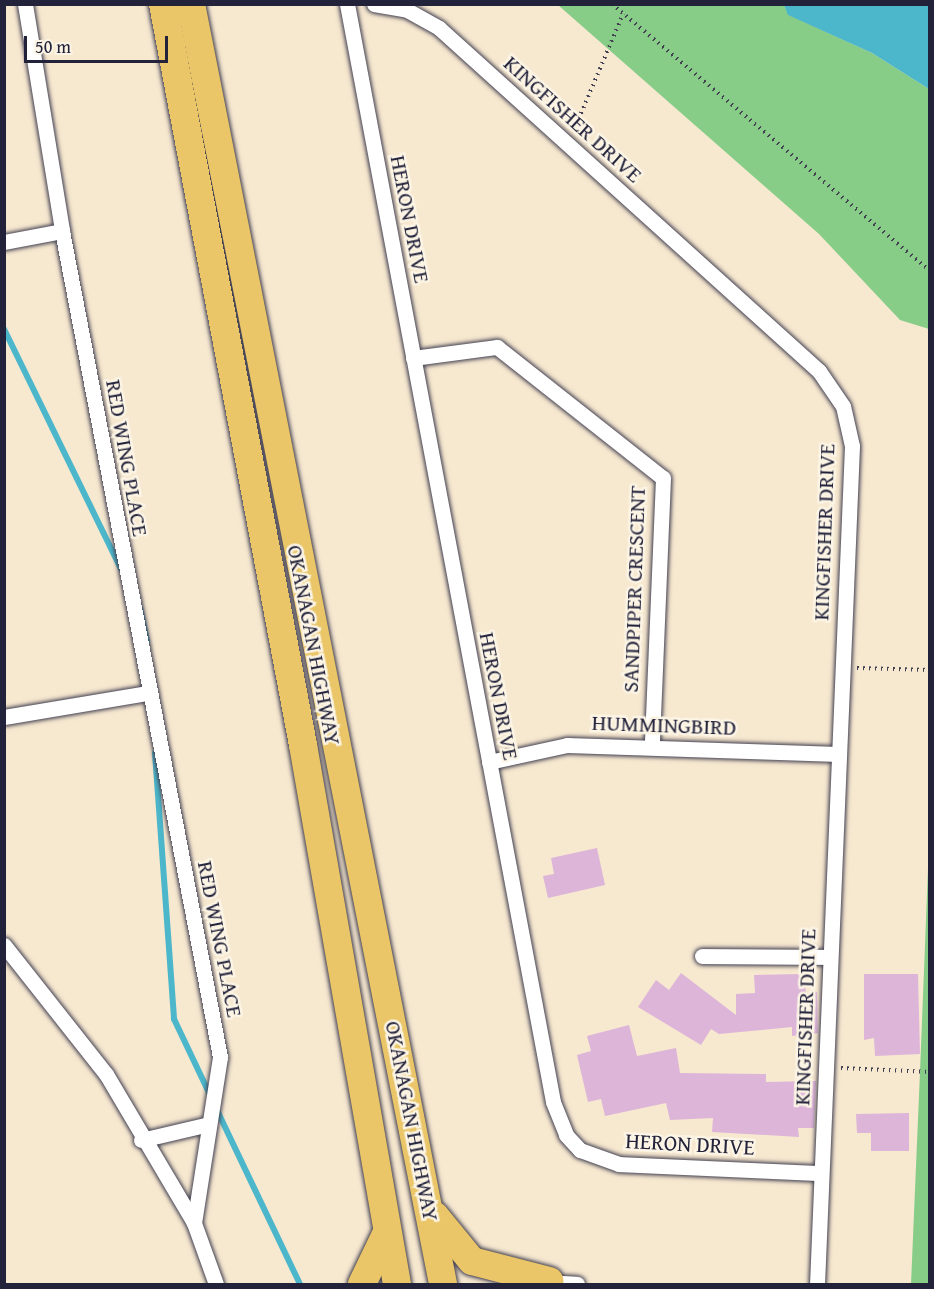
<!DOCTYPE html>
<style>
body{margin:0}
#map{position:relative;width:934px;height:1289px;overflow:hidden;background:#f7e8d0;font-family:"Gentium Book Plus",serif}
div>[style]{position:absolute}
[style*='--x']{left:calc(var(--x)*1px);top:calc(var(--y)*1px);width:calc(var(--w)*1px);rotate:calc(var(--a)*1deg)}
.green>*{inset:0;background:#87cd88}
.water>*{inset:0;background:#4cb6ca}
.stream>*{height:6px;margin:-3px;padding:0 3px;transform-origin:3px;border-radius:3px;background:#4cb6ca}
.building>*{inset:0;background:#ddb5d9}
.path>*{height:4px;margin-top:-2px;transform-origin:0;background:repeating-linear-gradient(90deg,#424051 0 1.5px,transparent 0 6px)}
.roads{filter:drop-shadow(0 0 2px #424051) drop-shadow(0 0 2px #424051)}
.street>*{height:15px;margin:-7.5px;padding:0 7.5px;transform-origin:7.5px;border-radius:7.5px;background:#fff}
.highway>*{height:28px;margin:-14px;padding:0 14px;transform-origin:14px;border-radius:14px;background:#eac669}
span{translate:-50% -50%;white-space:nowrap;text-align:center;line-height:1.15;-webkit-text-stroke:5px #fcf5e5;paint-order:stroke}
.street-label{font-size:22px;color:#22223b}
.frame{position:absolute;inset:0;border:6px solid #22223b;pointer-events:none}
.scale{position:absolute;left:24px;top:36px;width:144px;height:27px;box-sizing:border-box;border:3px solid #22223b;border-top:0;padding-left:8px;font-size:18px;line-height:21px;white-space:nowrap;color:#22223b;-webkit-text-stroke:4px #fcf5e5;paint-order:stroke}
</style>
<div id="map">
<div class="green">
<div style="clip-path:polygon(558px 5px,784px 5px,789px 15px,872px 53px,929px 89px,929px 329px,900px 320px,819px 234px)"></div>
<div style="clip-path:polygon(929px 843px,930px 1284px,911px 1284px,920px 1072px)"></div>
</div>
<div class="water">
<div style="clip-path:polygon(784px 5px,929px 5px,929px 89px,872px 53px,788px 15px)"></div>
</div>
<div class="stream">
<div style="--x:4;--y:329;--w:267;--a:64"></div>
<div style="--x:140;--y:608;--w:34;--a:78"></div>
<div style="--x:155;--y:753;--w:267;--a:85.9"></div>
<div style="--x:174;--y:1019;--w:86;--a:64.6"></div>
<div style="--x:215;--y:1106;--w:197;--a:64.5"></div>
</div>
<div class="building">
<div style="clip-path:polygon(597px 848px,605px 885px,548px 898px,543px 876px,554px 874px,551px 858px)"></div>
<div style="clip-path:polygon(681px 973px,736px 1015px,736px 994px,755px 993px,754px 975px,804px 974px,806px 994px,817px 992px,818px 1033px,792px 1036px,792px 1027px,719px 1034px,711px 1029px,701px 1045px,638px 1007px,656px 980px,669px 990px)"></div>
<div style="clip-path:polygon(864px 974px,918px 974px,920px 1054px,875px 1056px,874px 1038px,864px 1040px)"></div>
<div style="clip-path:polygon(629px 1025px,637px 1056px,676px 1048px,680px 1073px,766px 1074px,766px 1082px,816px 1081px,814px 1128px,798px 1128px,799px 1137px,712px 1132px,713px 1118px,670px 1120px,666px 1103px,605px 1116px,601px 1099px,588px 1102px,577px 1055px,591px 1051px,587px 1036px)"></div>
<div style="clip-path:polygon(909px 1113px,909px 1151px,871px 1151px,871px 1133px,857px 1133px,856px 1114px)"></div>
</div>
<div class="path">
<div style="--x:612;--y:4;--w:415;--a:40"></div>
<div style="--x:574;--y:130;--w:126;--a:-67.1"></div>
<div style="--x:857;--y:668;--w:73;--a:1.6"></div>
<div style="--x:841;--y:1068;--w:89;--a:2.6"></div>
</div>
<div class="roads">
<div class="street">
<div style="--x:25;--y:4;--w:230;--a:80.7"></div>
<div style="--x:62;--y:231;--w:841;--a:79.17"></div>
<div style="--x:220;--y:1057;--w:168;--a:98.9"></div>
<div style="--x:347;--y:4;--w:1117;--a:79.37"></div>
<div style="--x:553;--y:1102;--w:35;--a:68"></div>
<div style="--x:566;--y:1135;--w:21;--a:47"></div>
<div style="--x:580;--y:1150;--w:41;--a:19.7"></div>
<div style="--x:619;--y:1164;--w:202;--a:2.6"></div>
<div style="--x:374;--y:4;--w:34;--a:10"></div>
<div style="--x:407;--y:10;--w:37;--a:29"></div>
<div style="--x:439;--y:28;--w:512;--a:42.07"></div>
<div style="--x:819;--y:371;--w:42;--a:55.6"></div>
<div style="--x:843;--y:406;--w:41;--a:77.3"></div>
<div style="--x:852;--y:446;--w:839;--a:92.39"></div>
<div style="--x:4;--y:242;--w:59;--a:-10.7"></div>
<div style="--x:413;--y:358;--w:85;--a:-7.5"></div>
<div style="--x:497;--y:347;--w:211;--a:38.3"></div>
<div style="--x:663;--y:478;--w:267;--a:92.4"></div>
<div style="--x:4;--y:717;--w:146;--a:-9.5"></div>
<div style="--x:489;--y:762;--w:80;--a:-12.3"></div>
<div style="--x:567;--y:745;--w:272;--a:1.9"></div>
<div style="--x:4;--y:945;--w:164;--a:51.7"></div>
<div style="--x:106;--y:1074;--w:173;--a:59.4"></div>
<div style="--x:194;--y:1223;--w:65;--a:70.2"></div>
<div style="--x:702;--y:956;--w:128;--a:0.4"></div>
<div style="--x:141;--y:1140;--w:70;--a:-13.2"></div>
<div style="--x:544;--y:1282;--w:33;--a:3"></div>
</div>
<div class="highway">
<div style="--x:163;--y:4;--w:754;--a:79.3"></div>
<div style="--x:303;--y:745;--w:547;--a:80.11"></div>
<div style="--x:191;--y:4;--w:1305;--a:78.86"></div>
<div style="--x:435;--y:1216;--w:58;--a:50.6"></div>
<div style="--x:472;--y:1261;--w:80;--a:14.6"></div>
<div style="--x:362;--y:1284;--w:58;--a:-64.3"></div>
</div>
</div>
<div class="street-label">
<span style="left:573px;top:119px;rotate:42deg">KINGFISHER DRIVE</span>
<span style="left:410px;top:219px;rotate:79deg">HERON DRIVE</span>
<span style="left:127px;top:458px;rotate:80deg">RED WING PLACE</span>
<span style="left:824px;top:532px;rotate:-88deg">KINGFISHER DRIVE</span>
<span style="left:634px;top:589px;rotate:-88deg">SANDPIPER CRESCENT</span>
<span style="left:314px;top:645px;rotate:79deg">OKANAGAN HIGHWAY</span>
<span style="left:499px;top:696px;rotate:79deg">HERON DRIVE</span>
<span style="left:664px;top:725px;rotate:2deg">HUMMINGBIRD</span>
<span style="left:220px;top:939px;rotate:79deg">RED WING PLACE</span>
<span style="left:805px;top:1017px;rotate:-88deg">KINGFISHER DRIVE</span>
<span style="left:412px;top:1121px;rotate:79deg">OKANAGAN HIGHWAY</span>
<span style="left:690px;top:1144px;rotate:3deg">HERON DRIVE</span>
</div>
<div class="frame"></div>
<div class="scale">50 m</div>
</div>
